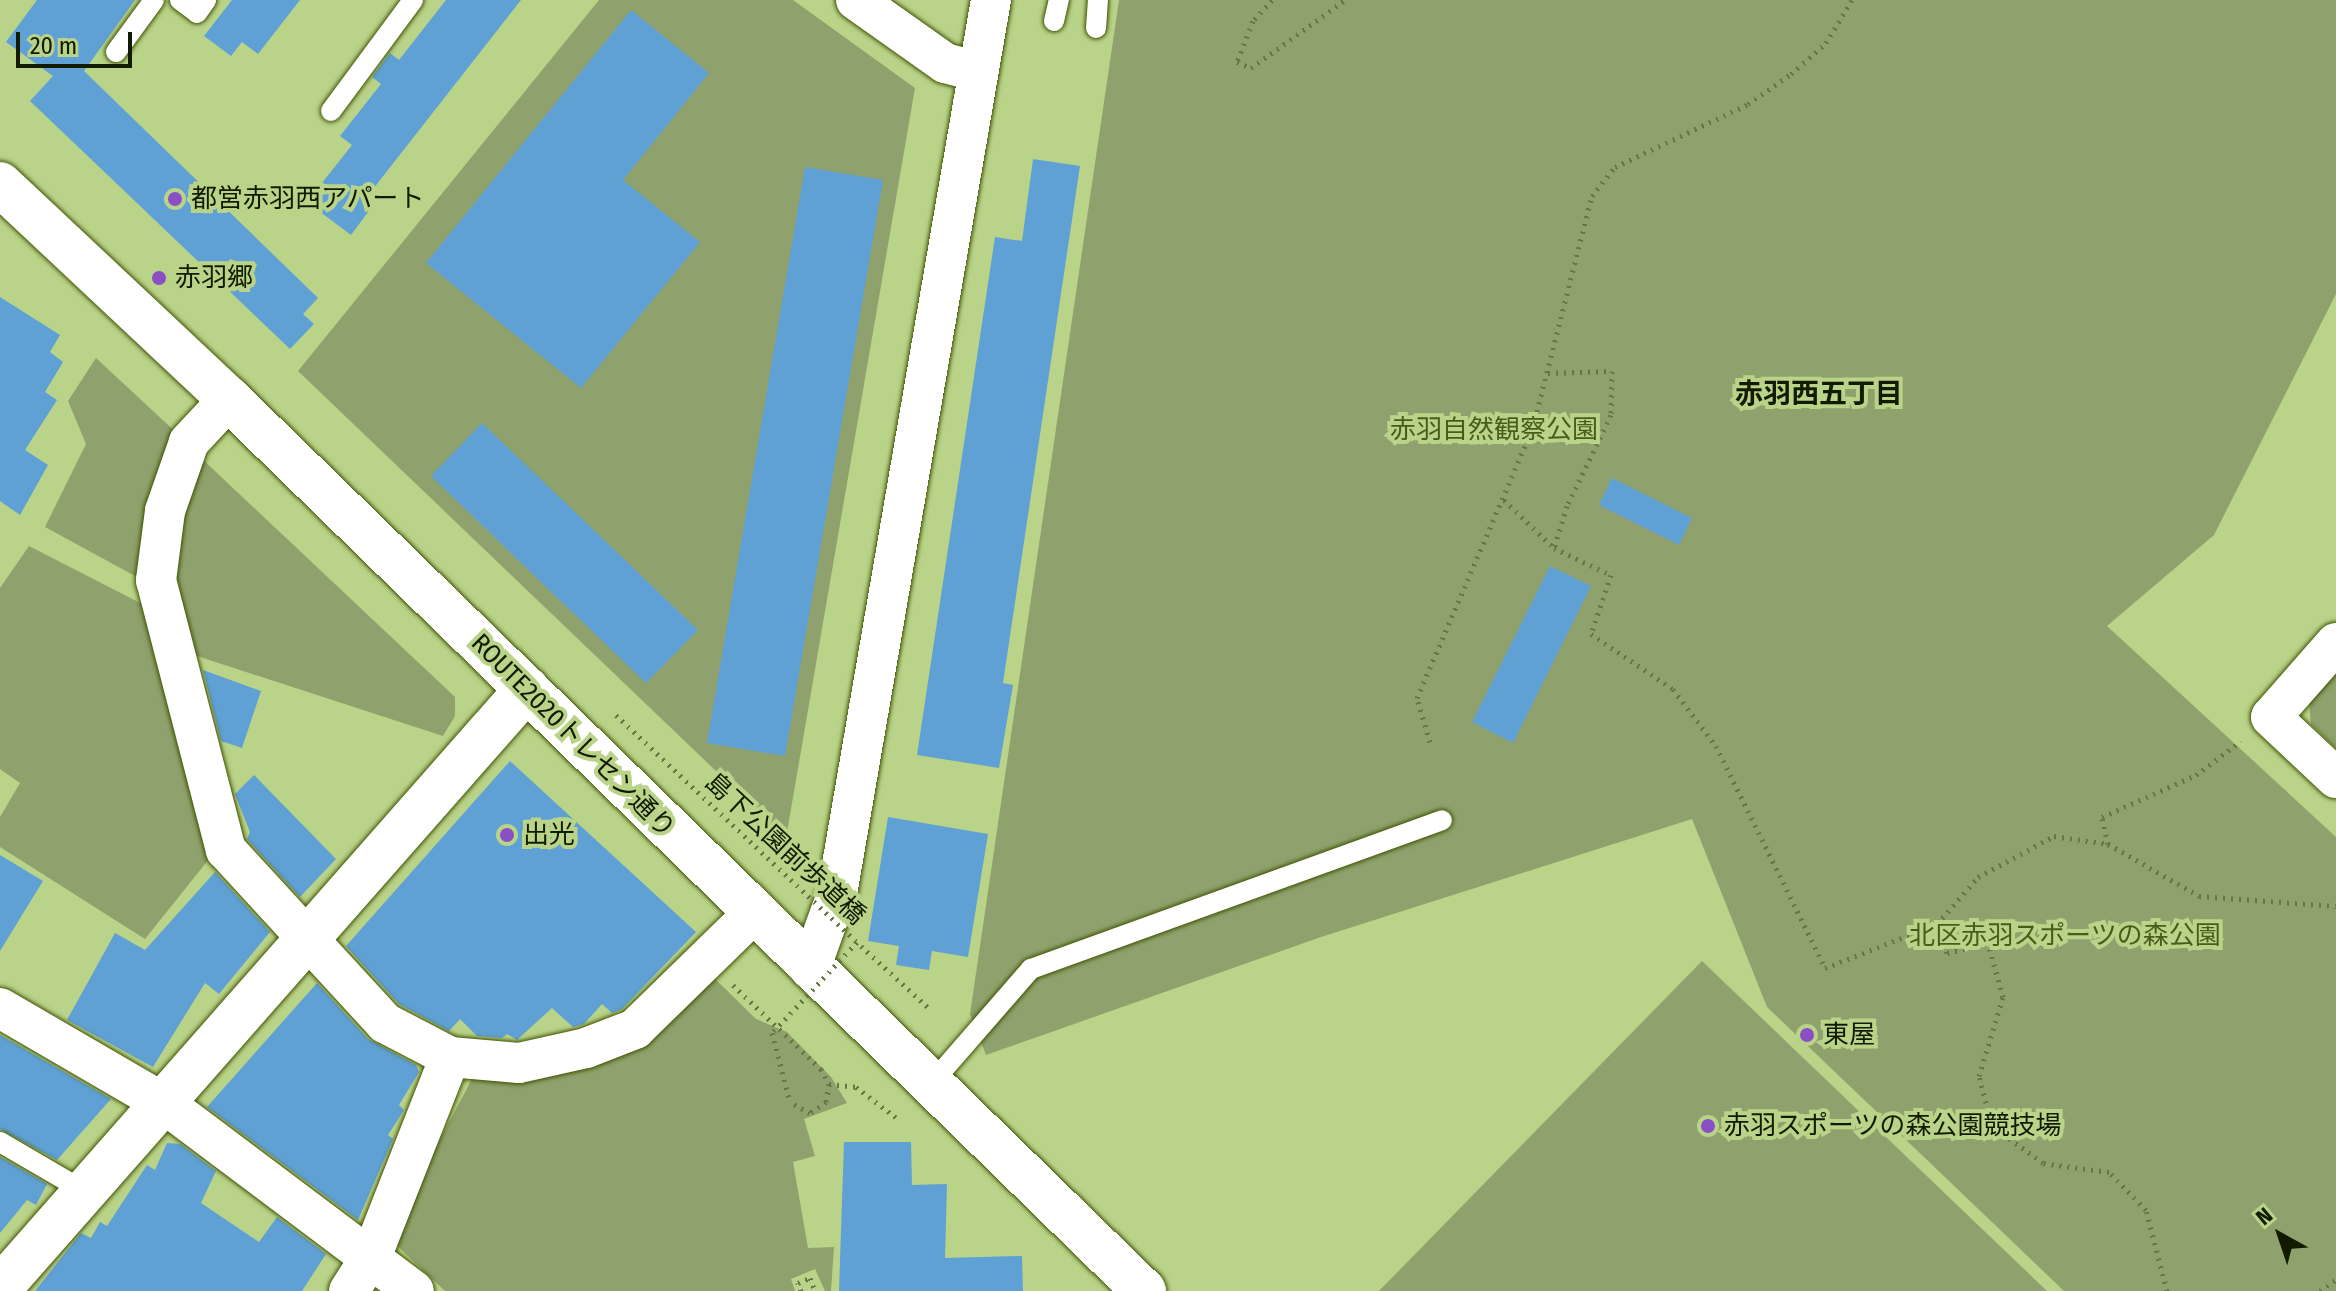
<!DOCTYPE html>
<meta charset="utf-8">
<style>
body{margin:0}
#map{position:relative;width:2336px;height:1291px;overflow:hidden;background:#b9d388;font-family:"Fira Sans Condensed","Noto Sans JP",sans-serif}
div>[style]{position:absolute}
[style*='--x']{left:calc(var(--x)*1px);top:calc(var(--y)*1px);width:calc(var(--w)*1px);rotate:calc(var(--a)*1deg)}
.green>*{inset:0;background:#8fa26d}
.building>*{inset:0;background:#60a1d5}
.path>*{height:5px;margin-top:-2.5px;transform-origin:0;background:repeating-linear-gradient(90deg,#674 0 2px,transparent 0 8px)}
.roads{filter:drop-shadow(0 0 2px #405402) drop-shadow(0 0 2px #405402)}
.service>*{height:20px;margin:-10px;padding:0 10px;transform-origin:10px;border-radius:10px;background:#fff}
.minor>*{height:40px;margin:-20px;padding:0 20px;transform-origin:20px;border-radius:20px;background:#fff}
.tertiary>*{height:44px;margin:-22px;padding:0 22px;transform-origin:22px;border-radius:22px;background:#fff}
.secondary>*{height:44px;margin:-22px;padding:0 22px;transform-origin:22px;border-radius:22px;background:#fff}
.path-bridge>*{height:5px;margin-top:-2.5px;transform-origin:0;background:repeating-linear-gradient(90deg,#674 0 2px,transparent 0 8px)}
.dots>*{width:22px;height:22px;translate:-50% -50%;box-sizing:border-box;border:4px solid #b9d388;border-radius:50%}
span{translate:-50% -50%;white-space:nowrap;text-align:center;line-height:1.15;-webkit-text-stroke:8px #b9d388;paint-order:stroke}
.poi-label{font-size:26px;color:#121b00}
.left{translate:0 -50%;text-align:left}
.park-label{font-size:26px;color:#495c1b}
.street-label{font-size:26px;color:#121b00}
.neighbourhood-label{font-size:28px;color:#121b00;font-weight:700}
.north{position:absolute;left:2240px;top:1195px;width:80px;height:80px;-webkit-text-stroke:6px #b9d388;paint-order:stroke;rotate:320deg;font-size:22px;font-weight:700;line-height:32px;text-align:center;color:#121b00}
.north::after{content:'';display:block;margin:auto;width:28px;height:36px;background:#121b00;clip-path:polygon(50% 0,100% 100%,50% 72%,0 100%)}
.scale{position:absolute;left:16px;top:32px;width:116px;height:36px;box-sizing:border-box;border:4px solid #121b00;border-top:0;padding-left:10px;font-size:24px;line-height:28px;white-space:nowrap;color:#121b00;-webkit-text-stroke:6px #b9d388;paint-order:stroke}
</style>
<div id="map">
<div class="green">
<div style="clip-path:polygon(599px 0,793px 0,915px 88px,786px 838px,298px 371px)"></div>
<div style="clip-path:polygon(1119px 0,2336px 0,2336px 294px,2214px 535px,2107px 626px,2336px 837px,2336px 1291px,2064px 1291px,1767px 1007px,1692px 819px,1321px 937px,986px 1055px,970px 1014px)"></div>
<div style="clip-path:polygon(96px 358px,181px 437px,146px 582px,45px 527px,86px 444px,68px 401px)"></div>
<div style="clip-path:polygon(199px 456px,455px 697px,455px 716px,443px 736px,191px 654px,169px 583px,173px 531px)"></div>
<div style="clip-path:polygon(29px 546px,148px 607px,213px 854px,145px 939px,0 847px,0 817px,20px 783px,0 769px,0 588px)"></div>
<div style="clip-path:polygon(2336px 672px,2336px 748px,2311px 724px,2309px 702px)"></div>
<div style="clip-path:polygon(1702px 961px,2047px 1291px,1379px 1291px)"></div>
<div style="clip-path:polygon(708px 972px,756px 1019px,787px 1032px,831px 1077px,847px 1103px,804px 1119px,815px 1156px,793px 1162px,808px 1248px,834px 1247px,831px 1291px,825px 1291px,815px 1269px,791px 1279px,795px 1291px,445px 1291px,388px 1237px,472px 1079px,527px 1079px)"></div>
</div>
<div class="building">
<div style="clip-path:polygon(37px 0,135px 0,84px 71px,318px 298px,303px 314px,314px 324px,290px 349px,30px 101px,53px 76px,6px 42px)"></div>
<div style="clip-path:polygon(232px 0,300px 0,258px 54px,242px 42px,231px 56px,204px 36px)"></div>
<div style="clip-path:polygon(446px 0,521px 0,366px 198px,374px 204px,351px 235px,307px 202px,352px 145px,340px 136px,381px 84px,372px 77px,390px 53px,399px 60px)"></div>
<div style="clip-path:polygon(631px 10px,709px 73px,623px 180px,700px 242px,581px 388px,426px 263px)"></div>
<div style="clip-path:polygon(1033px 159px,1080px 166px,1003px 683px,1013px 685px,999px 768px,917px 755px,995px 237px,1022px 241px)"></div>
<div style="clip-path:polygon(805px 167px,883px 180px,785px 756px,707px 743px)"></div>
<div style="clip-path:polygon(0 297px,60px 335px,50px 352px,63px 362px,45px 392px,57px 400px,25px 450px,48px 465px,20px 515px,0 501px)"></div>
<div style="clip-path:polygon(482px 423px,698px 630px,646px 683px,431px 476px)"></div>
<div style="clip-path:polygon(1612px 478px,1692px 518px,1679px 545px,1599px 505px)"></div>
<div style="clip-path:polygon(1550px 566px,1591px 586px,1513px 743px,1472px 722px)"></div>
<div style="clip-path:polygon(203px 670px,261px 691px,242px 748px,221px 741px)"></div>
<div style="clip-path:polygon(510px 761px,696px 932px,622px 1009px,612px 1013px,602px 1004px,584px 1024px,573px 1027px,552px 1008px,517px 1040px,507px 1034px,502px 1038px,477px 1036px,460px 1019px,449px 1031px,399px 1004px,346px 946px)"></div>
<div style="clip-path:polygon(254px 775px,336px 859px,300px 897px,247px 839px,250px 832px,235px 794px)"></div>
<div style="clip-path:polygon(888px 817px,988px 834px,968px 957px,932px 951px,929px 970px,896px 965px,899px 946px,868px 941px)"></div>
<div style="clip-path:polygon(0 855px,43px 881px,0 951px)"></div>
<div style="clip-path:polygon(215px 872px,270px 932px,219px 994px,205px 983px,153px 1067px,67px 1020px,115px 933px,145px 950px)"></div>
<div style="clip-path:polygon(317px 983px,368px 1039px,416px 1065px,419px 1072px,399px 1105px,404px 1110px,388px 1135px,393px 1139px,358px 1220px,207px 1107px)"></div>
<div style="clip-path:polygon(0 1035px,111px 1099px,57px 1160px,0 1129px)"></div>
<div style="clip-path:polygon(844px 1142px,911px 1142px,912px 1185px,947px 1184px,945px 1258px,1022px 1256px,1023px 1291px,839px 1291px)"></div>
<div style="clip-path:polygon(167px 1143px,180px 1144px,216px 1171px,201px 1203px,259px 1242px,277px 1217px,326px 1254px,302px 1291px,35px 1291px,81px 1233px,91px 1238px,100px 1222px,107px 1226px,147px 1165px,155px 1170px)"></div>
<div style="clip-path:polygon(0 1157px,47px 1184px,36px 1205px,27px 1200px,0 1233px)"></div>
</div>
<div class="path">
<div style="--x:1272;--y:0;--w:28;--a:132"></div>
<div style="--x:1253;--y:21;--w:44;--a:111.3"></div>
<div style="--x:1237;--y:62;--w:15;--a:23"></div>
<div style="--x:1251;--y:68;--w:116;--a:-35.9"></div>
<div style="--x:1548;--y:373;--w:64;--a:-1.8"></div>
<div style="--x:1612;--y:371;--w:44;--a:91.3"></div>
<div style="--x:1611;--y:415;--w:101;--a:115.8"></div>
<div style="--x:1567;--y:506;--w:44;--a:107.2"></div>
<div style="--x:1504;--y:500;--w:69;--a:43.8"></div>
<div style="--x:1554;--y:548;--w:63;--a:25.3"></div>
<div style="--x:1611;--y:575;--w:62;--a:108.7"></div>
<div style="--x:1591;--y:634;--w:99;--a:33.9"></div>
<div style="--x:1673;--y:689;--w:71;--a:53"></div>
<div style="--x:1716;--y:746;--w:247;--a:63.8"></div>
<div style="--x:1825;--y:968;--w:120;--a:-21.4"></div>
<div style="--x:1430;--y:742;--w:46;--a:-106.5"></div>
<div style="--x:1417;--y:698;--w:295;--a:-66.8"></div>
<div style="--x:1533;--y:427;--w:238;--a:-75.7"></div>
<div style="--x:1592;--y:196;--w:37;--a:-52"></div>
<div style="--x:1615;--y:167;--w:147;--a:-25.3"></div>
<div style="--x:1748;--y:104;--w:52;--a:-34.9"></div>
<div style="--x:1791;--y:74;--w:47;--a:-41.5"></div>
<div style="--x:1826;--y:43;--w:50;--a:-58.8"></div>
<div style="--x:2108;--y:844;--w:28;--a:-103"></div>
<div style="--x:2102;--y:817;--w:103;--a:-24.1"></div>
<div style="--x:2196;--y:775;--w:56;--a:-37.1"></div>
<div style="--x:861;--y:946;--w:95;--a:42.4"></div>
<div style="--x:733;--y:985;--w:122;--a:43.7"></div>
<div style="--x:821;--y:1069;--w:17;--a:62"></div>
<div style="--x:829;--y:1084;--w:18;--a:99"></div>
<div style="--x:826;--y:1102;--w:19;--a:145"></div>
<div style="--x:810;--y:1113;--w:23;--a:-151"></div>
<div style="--x:829;--y:1084;--w:27;--a:6"></div>
<div style="--x:856;--y:1087;--w:53;--a:37.3"></div>
<div style="--x:801;--y:1291;--w:9;--a:-111"></div>
<div style="--x:798;--y:1283;--w:13;--a:-23"></div>
<div style="--x:810;--y:1278;--w:14;--a:69"></div>
<div style="--x:2167;--y:1291;--w:84;--a:-104.5"></div>
<div style="--x:2146;--y:1210;--w:53;--a:-134.2"></div>
<div style="--x:2109;--y:1172;--w:67;--a:-172.2"></div>
<div style="--x:2043;--y:1163;--w:63;--a:-144"></div>
<div style="--x:1992;--y:1126;--w:52;--a:-104.6"></div>
<div style="--x:1979;--y:1076;--w:83;--a:-73.1"></div>
<div style="--x:2003;--y:997;--w:56;--a:-105.5"></div>
<div style="--x:1988;--y:943;--w:42;--a:166.3"></div>
<div style="--x:1947;--y:953;--w:31;--a:-109"></div>
<div style="--x:1937;--y:924;--w:62;--a:-48.9"></div>
<div style="--x:1978;--y:877;--w:86;--a:-28.3"></div>
<div style="--x:2054;--y:836;--w:55;--a:8.4"></div>
<div style="--x:2108;--y:844;--w:105;--a:29.7"></div>
<div style="--x:2199;--y:896;--w:137;--a:4.2"></div>
<div style="--x:2320;--y:1291;--w:19;--a:-35"></div>
</div>
<div class="roads">
<div class="service">
<div style="--x:180;--y:0;--w:21;--a:37"></div>
<div style="--x:197;--y:13;--w:16;--a:-55"></div>
<div style="--x:1054;--y:21;--w:22;--a:-77"></div>
<div style="--x:1096;--y:28;--w:28;--a:-86"></div>
<div style="--x:116;--y:52;--w:64;--a:-53.8"></div>
<div style="--x:331;--y:111;--w:138;--a:-53.5"></div>
<div style="--x:930;--y:1085;--w:154;--a:-49"></div>
<div style="--x:1031;--y:969;--w:437;--a:-19.9"></div>
<div style="--x:0;--y:1142;--w:99;--a:30.2"></div>
</div>
<div class="minor">
<div style="--x:856;--y:0;--w:109;--a:35.3"></div>
<div style="--x:945;--y:63;--w:34;--a:15"></div>
<div style="--x:229;--y:399;--w:59;--a:132.9"></div>
<div style="--x:189;--y:442;--w:73;--a:109.2"></div>
<div style="--x:165;--y:511;--w:70;--a:97.4"></div>
<div style="--x:156;--y:580;--w:279;--a:75.5"></div>
<div style="--x:226;--y:850;--w:235;--a:47.4"></div>
<div style="--x:385;--y:1023;--w:73;--a:27.6"></div>
<div style="--x:450;--y:1057;--w:69;--a:5"></div>
<div style="--x:519;--y:1063;--w:69;--a:-12.6"></div>
<div style="--x:586;--y:1048;--w:53;--a:-21.2"></div>
<div style="--x:635;--y:1029;--w:165;--a:-44.3"></div>
<div style="--x:2336;--y:643;--w:98;--a:131.3"></div>
<div style="--x:2271;--y:717;--w:89;--a:43.2"></div>
<div style="--x:810;--y:969;--w:80;--a:-70.2"></div>
<div style="--x:837;--y:894;--w:907;--a:-80.23"></div>
<div style="--x:0;--y:1008;--w:191;--a:30.2"></div>
<div style="--x:165;--y:1104;--w:311;--a:36.9"></div>
<div style="--x:349;--y:1291;--w:43;--a:-57.4"></div>
<div style="--x:372;--y:1255;--w:213;--a:-68.5"></div>
</div>
<div class="tertiary">
<div style="--x:0;--y:1288;--w:798;--a:-48.66"></div>
</div>
<div class="secondary">
<div style="--x:0;--y:184;--w:314;--a:43.2"></div>
<div style="--x:229;--y:399;--w:1278;--a:44.27"></div>
</div>
</div>
<div class="path-bridge">
<div style="--x:616;--y:715;--w:331;--a:43.3"></div>
<div style="--x:857;--y:942;--w:125;--a:133"></div>
<div style="--x:772;--y:1033;--w:71;--a:75.4"></div>
</div>
<div class="dots">
<div style="left:175px;top:199px;background:#8a4ec5"></div>
<div style="left:159px;top:278px;background:#8a4ec5"></div>
<div style="left:507px;top:835px;background:#8a4ec5"></div>
<div style="left:1807px;top:1035px;background:#8a4ec5"></div>
<div style="left:1708px;top:1126px;background:#8a4ec5"></div>
</div>
<div class="poi-label">
<span class="left" style="left:191px;top:199px">都営赤羽西アパート</span>
<span class="left" style="left:175px;top:278px">赤羽郷</span>
<span class="left" style="left:523px;top:835px">出光</span>
<span class="left" style="left:1823px;top:1035px">東屋</span>
<span class="left" style="left:1724px;top:1126px">赤羽スポーツの森公園競技場</span>
</div>
<div class="park-label">
<span style="left:1494px;top:430px">赤羽自然観察公園</span>
<span style="left:2065px;top:936px">北区赤羽スポーツの森公園</span>
</div>
<div class="street-label">
<span style="left:573px;top:736px;rotate:45deg">ROUTE2020トレセン通り</span>
<span style="left:785px;top:849px;rotate:43deg">島下公園前歩道橋</span>
</div>
<div class="neighbourhood-label">
<span style="left:1819px;top:394px">赤羽西五丁目</span>
</div>
<div class="north">N</div>
<div class="scale">20 m</div>
</div>
